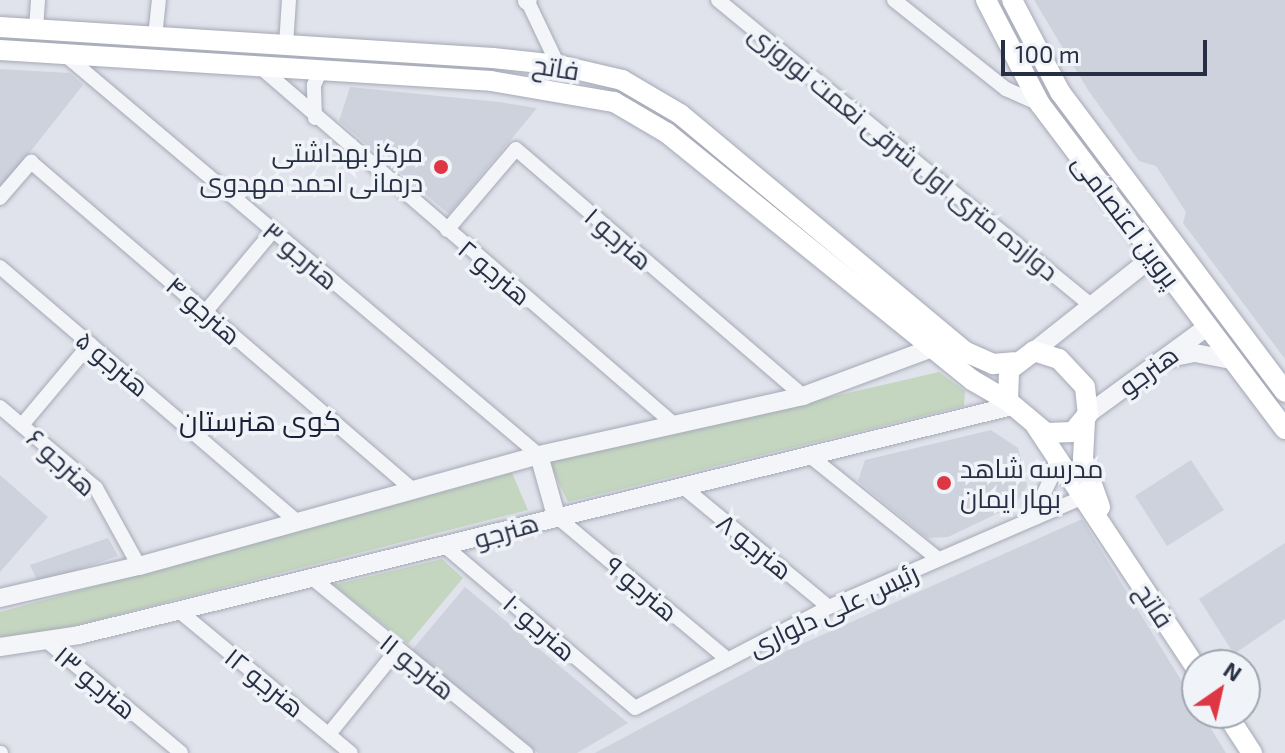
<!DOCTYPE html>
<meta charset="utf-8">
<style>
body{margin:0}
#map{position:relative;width:1285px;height:753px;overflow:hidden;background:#e0e3eb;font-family:"Exo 2",Cairo,sans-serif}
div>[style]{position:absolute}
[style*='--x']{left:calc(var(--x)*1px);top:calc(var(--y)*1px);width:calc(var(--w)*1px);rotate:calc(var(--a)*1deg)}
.built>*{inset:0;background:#ced2dd}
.green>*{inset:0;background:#c4d6c0}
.roads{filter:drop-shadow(0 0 2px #a5a9b6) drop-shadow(0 0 2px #a5a9b6)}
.minor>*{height:14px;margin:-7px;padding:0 7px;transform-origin:7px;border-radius:7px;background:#f3f5f8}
.tertiary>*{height:18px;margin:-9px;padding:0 9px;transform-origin:9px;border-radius:9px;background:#f3f5f8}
.secondary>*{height:20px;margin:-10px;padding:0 10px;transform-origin:10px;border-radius:10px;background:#fff}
.dots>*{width:22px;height:22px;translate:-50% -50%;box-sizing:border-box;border:4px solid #f0f3f8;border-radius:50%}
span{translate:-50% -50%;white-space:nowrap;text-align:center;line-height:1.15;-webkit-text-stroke:7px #f0f3f8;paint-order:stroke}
.street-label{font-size:26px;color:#272f44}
.poi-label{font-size:26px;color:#272f44}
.right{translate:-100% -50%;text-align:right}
.left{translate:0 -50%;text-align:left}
.neighbourhood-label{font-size:28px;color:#192035}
.north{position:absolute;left:1181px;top:649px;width:80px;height:80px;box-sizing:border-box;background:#f0f3f8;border:2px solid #a0a5b0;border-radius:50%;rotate:34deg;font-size:22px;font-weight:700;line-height:32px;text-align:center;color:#272f44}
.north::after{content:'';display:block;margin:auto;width:28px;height:36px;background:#de3743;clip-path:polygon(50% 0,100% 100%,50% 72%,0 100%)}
.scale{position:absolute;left:1001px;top:40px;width:206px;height:36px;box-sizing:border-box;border:4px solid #272f44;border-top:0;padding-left:10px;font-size:24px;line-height:28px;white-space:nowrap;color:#272f44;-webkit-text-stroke:6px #f0f3f8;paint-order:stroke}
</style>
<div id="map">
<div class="built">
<div style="clip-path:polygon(1034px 0,1285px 0,1285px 359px,1183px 223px,1186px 212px,1156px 166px,1139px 161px,1088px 90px)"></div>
<div style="clip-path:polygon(0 69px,70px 73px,83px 85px,0 190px)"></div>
<div style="clip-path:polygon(350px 87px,499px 102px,537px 108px,449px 214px,339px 121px)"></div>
<div style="clip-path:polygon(991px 430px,1018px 448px,1027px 486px,1015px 505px,948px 537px,927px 538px,858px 481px,865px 460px)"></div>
<div style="clip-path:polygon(1191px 460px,1224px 510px,1167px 546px,1135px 496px)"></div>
<div style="clip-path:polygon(0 475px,48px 517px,0 572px)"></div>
<div style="clip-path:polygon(1082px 519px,1226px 753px,595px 753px,784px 652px)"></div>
<div style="clip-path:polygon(108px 538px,118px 556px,38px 583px,30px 565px)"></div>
<div style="clip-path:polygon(1285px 543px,1285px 619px,1234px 654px,1199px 599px)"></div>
<div style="clip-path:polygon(465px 587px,628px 723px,577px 753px,538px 753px,412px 650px)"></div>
</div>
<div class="green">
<div style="clip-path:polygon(939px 372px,965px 391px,964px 406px,568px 502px,549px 462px)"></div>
<div style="clip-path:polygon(512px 473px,528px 510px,57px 630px,0 637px,0 612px)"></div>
<div style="clip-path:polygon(442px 559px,463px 578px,408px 644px,334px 585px)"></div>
</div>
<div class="roads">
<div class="minor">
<div style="--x:527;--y:0;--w:72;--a:64.5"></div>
<div style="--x:718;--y:0;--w:480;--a:39.3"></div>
<div style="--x:894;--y:0;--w:143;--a:38.5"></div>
<div style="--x:1006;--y:89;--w:37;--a:24"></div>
<div style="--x:36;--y:29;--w:29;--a:-86"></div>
<div style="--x:155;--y:37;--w:37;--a:-84"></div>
<div style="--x:286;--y:45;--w:45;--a:-86.2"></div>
<div style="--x:64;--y:54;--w:622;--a:40.17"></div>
<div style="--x:259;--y:66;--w:551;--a:40.8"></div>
<div style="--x:315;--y:118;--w:33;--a:-92"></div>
<div style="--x:314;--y:85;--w:17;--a:-65"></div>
<div style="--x:0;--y:198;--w:48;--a:-49.3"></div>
<div style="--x:31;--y:162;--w:503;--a:40.65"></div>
<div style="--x:447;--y:230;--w:106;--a:-49.6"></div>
<div style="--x:516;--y:149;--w:379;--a:40.7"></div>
<div style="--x:0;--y:267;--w:392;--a:40.6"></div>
<div style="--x:206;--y:311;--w:104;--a:-50.1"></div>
<div style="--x:0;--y:407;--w:126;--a:40.2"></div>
<div style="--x:96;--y:488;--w:89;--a:61.1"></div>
<div style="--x:22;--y:425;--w:106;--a:-50"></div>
<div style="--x:810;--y:456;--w:164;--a:38.8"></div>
<div style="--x:682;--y:486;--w:190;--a:39.5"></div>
<div style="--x:1034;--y:514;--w:49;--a:-64.5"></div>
<div style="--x:1055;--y:470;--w:14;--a:-90"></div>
<div style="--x:556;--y:516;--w:224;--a:39.9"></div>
<div style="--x:446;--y:547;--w:248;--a:40.4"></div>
<div style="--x:635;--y:708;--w:219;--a:-27.5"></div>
<div style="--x:829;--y:607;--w:277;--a:-23.4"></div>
<div style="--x:311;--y:577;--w:278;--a:39.3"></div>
<div style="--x:178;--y:610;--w:224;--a:39.6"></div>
<div style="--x:48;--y:642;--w:173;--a:39.8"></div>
<div style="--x:329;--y:734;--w:108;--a:-51"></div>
<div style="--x:0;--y:753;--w:1;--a:0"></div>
</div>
<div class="tertiary">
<div style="--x:527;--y:1;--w:1;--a:-45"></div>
<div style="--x:1034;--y:351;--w:153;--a:-38.4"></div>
<div style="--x:1169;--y:358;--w:26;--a:-11"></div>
<div style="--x:1195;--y:353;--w:38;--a:11"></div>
<div style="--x:1088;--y:414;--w:147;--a:-36.2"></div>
<div style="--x:539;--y:455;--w:63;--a:74.4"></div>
<div style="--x:0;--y:598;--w:143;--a:-13"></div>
<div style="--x:139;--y:566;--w:415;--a:-15.5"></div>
<div style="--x:539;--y:455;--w:271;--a:-12.6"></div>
<div style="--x:803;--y:396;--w:138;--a:-20.4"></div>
<div style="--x:0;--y:647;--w:80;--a:-8.6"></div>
<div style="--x:79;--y:635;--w:961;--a:-13.79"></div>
</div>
<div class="secondary">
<div style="--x:986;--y:0;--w:117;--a:62.6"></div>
<div style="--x:1040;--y:104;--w:407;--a:53"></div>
<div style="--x:1012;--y:0;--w:104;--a:62.4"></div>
<div style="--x:1060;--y:92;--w:375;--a:53.1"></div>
<div style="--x:0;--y:27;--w:494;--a:3.6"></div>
<div style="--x:493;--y:58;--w:65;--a:6.1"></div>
<div style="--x:558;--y:65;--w:66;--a:13.2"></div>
<div style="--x:622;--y:80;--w:67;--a:30.4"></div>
<div style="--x:680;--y:114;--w:372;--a:39.8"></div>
<div style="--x:966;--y:352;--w:30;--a:24"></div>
<div style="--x:993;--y:364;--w:21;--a:-5"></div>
<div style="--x:0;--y:50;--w:492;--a:3.6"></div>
<div style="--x:491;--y:81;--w:125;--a:9.7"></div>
<div style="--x:614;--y:102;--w:61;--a:30.3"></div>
<div style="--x:667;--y:133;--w:392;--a:39"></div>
<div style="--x:972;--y:380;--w:42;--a:30.3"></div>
<div style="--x:1034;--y:351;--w:26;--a:18"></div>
<div style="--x:1059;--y:359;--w:38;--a:47"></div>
<div style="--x:1085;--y:387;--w:27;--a:84"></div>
<div style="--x:1088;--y:414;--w:23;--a:130"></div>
<div style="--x:1073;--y:432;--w:27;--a:178"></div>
<div style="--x:1046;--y:433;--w:50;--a:-139.9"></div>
<div style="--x:1008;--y:401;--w:31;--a:-88"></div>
<div style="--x:1009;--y:370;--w:31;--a:-37"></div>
<div style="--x:1085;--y:420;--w:39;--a:93"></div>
<div style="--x:1083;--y:459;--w:51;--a:70.5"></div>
<div style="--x:1036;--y:426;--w:291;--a:56.5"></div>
<div style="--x:1226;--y:713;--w:48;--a:57"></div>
</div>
</div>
<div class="dots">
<div style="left:441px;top:167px;background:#de3743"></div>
<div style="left:944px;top:483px;background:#de3743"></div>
</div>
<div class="street-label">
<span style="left:556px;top:67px;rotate:9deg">فاتح</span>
<span style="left:904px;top:152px;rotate:39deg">دوازده متری اول شرقی نعمت نوروزی</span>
<span style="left:1127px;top:220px;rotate:53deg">پروین اعتصامی</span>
<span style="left:619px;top:238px;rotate:41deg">هنرجو ۱</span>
<span style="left:301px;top:255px;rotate:40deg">هنرجو ۳</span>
<span style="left:495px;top:272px;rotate:40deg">هنرجو ۲</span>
<span style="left:204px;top:310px;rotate:41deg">هنرجو ۴</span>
<span style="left:113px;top:363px;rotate:40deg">هنرجو ۵</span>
<span style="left:1148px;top:370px;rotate:-36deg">هنرجو</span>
<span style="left:62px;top:462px;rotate:43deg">هنرجو ۶</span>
<span style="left:506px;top:530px;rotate:-16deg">هنرجو</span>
<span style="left:755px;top:546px;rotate:39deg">هنرجو ۸</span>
<span style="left:642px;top:588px;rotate:40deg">هنرجو ۹</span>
<span style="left:1155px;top:605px;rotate:57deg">فاتح</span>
<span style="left:833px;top:609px;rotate:-25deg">رئیس علی دلواری</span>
<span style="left:540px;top:627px;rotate:41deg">هنرجو ۱۰</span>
<span style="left:418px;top:666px;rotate:39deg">هنرجو ۱۱</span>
<span style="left:96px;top:682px;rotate:40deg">هنرجو ۱۳</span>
<span style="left:265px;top:682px;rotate:39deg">هنرجو ۱۲</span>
</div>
<div class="poi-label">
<span class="right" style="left:423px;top:167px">مرکز بهداشتی<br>درمانی احمد مهدوی</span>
<span class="left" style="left:960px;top:483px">مدرسه شاهد<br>بهار ایمان</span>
</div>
<div class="neighbourhood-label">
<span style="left:260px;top:420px">کوی هنرستان</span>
</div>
<div class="north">N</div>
<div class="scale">100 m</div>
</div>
